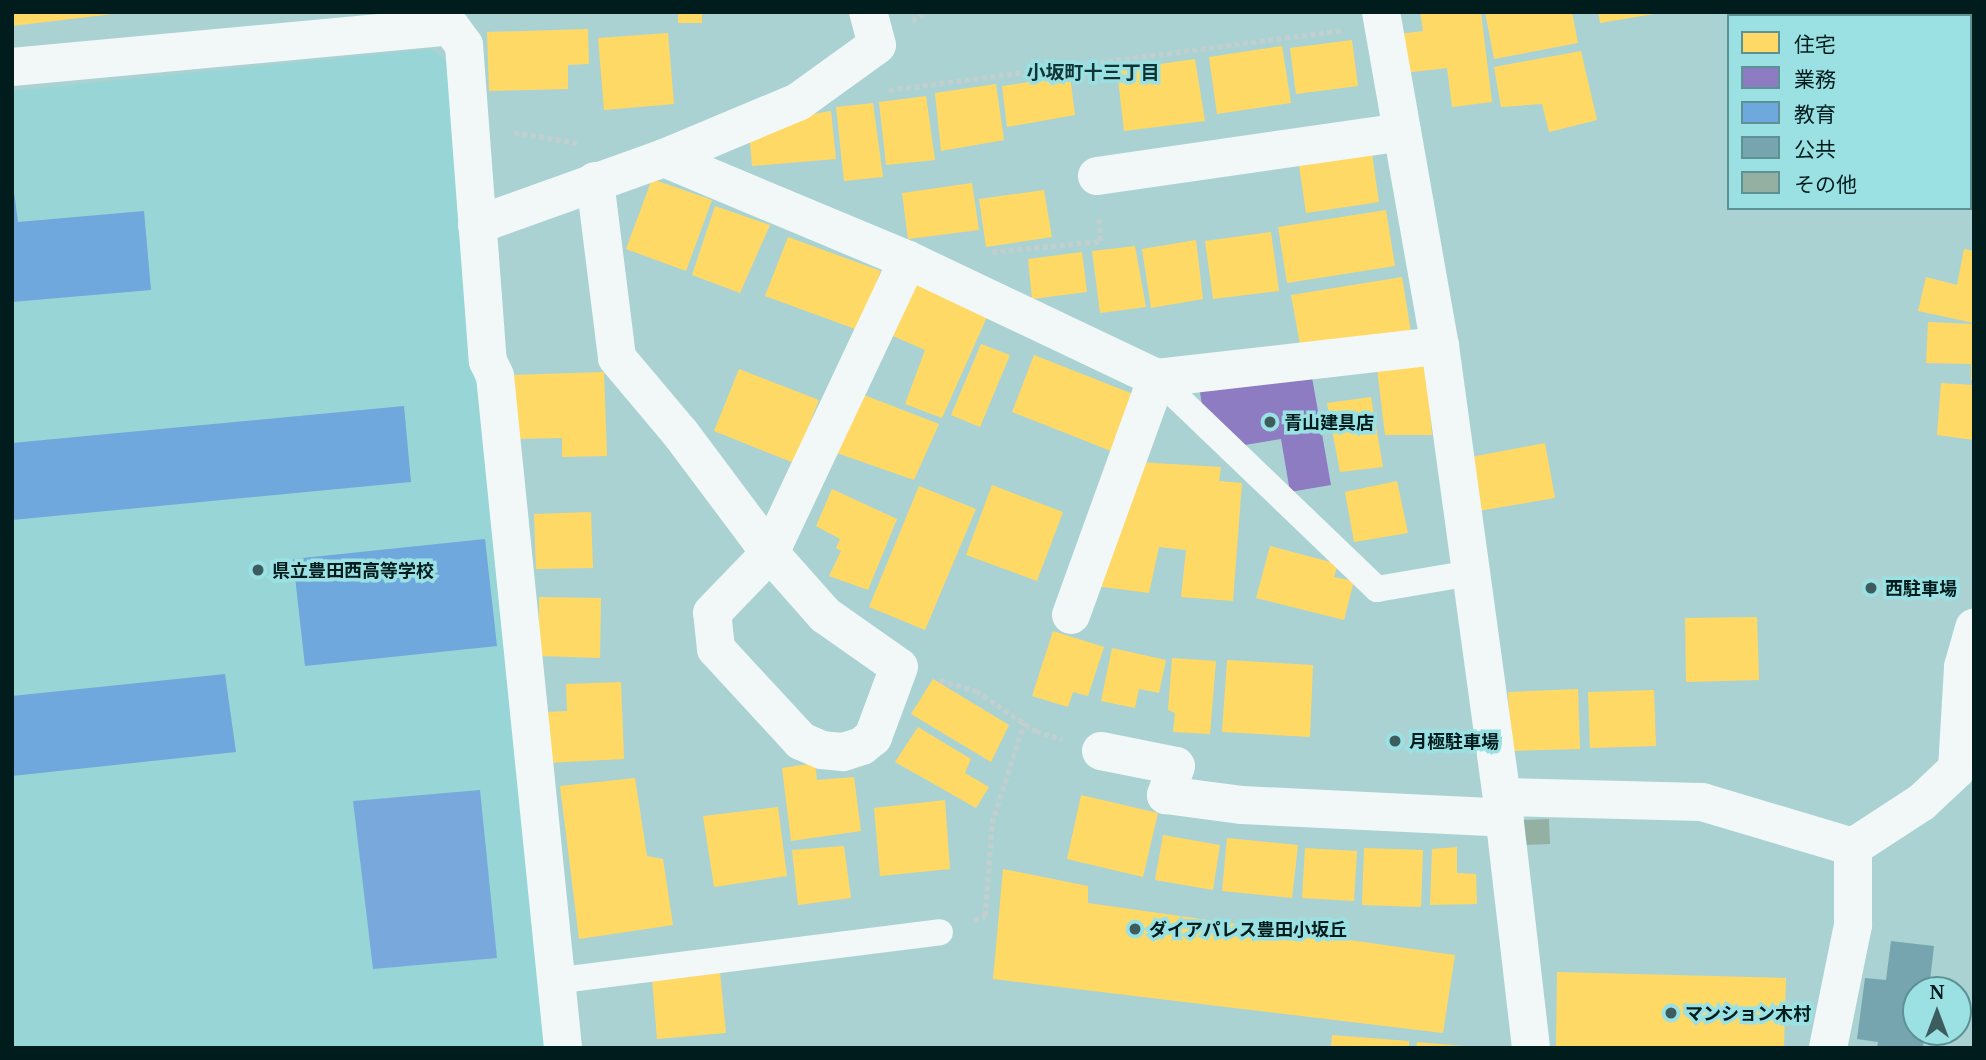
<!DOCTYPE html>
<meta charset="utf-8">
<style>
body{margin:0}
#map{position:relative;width:1986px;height:1060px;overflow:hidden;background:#abd2d3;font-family:"Noto Serif","Noto Sans JP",serif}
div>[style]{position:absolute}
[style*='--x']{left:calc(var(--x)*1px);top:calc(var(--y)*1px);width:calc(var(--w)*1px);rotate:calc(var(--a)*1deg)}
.built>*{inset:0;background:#97d5d6}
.water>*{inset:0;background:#79a9dc}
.homes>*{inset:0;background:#ffd966}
.offices>*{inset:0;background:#8e7cc3}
.schools>*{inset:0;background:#6fa8dc}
.public>*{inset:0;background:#76a5af}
.building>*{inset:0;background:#94b0a2}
.path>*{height:4.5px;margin-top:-2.25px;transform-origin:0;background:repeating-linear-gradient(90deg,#c2cfcf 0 5px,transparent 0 8.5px)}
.lane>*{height:26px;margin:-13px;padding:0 13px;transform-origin:13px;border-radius:13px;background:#f2f8f8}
.street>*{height:38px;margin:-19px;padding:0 19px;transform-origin:19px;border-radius:19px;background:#f2f8f8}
.dots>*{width:19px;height:19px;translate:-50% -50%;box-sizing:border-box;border:4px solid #9be1e3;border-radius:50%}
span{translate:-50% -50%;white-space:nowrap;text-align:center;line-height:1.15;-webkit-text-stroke:7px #9be1e3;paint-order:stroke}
.poi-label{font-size:18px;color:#001c1d;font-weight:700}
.left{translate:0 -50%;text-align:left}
.neighbourhood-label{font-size:19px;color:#0e3435;font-weight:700}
.frame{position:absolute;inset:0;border:14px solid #001c1d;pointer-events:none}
.legend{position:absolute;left:1727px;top:14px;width:245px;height:196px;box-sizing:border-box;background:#9be1e3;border:2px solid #5d9294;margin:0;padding:9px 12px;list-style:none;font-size:21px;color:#001c1d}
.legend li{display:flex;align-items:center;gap:14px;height:35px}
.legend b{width:35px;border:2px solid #5d9294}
.north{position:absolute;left:1902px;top:976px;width:70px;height:70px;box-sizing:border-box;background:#9be1e3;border:2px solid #5d9294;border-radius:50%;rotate:0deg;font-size:19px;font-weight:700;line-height:28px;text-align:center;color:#001c1d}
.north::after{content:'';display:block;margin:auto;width:24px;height:32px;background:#3c5c5d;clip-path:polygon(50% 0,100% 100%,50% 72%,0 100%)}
</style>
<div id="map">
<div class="built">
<div style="clip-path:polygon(431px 49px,452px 66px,554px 1048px,12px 1048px,12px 91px)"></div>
</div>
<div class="water">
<div style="clip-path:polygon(480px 790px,497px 958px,373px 969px,353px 801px)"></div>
</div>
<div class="homes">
<div style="clip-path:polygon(12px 12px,113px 12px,113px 14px,12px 26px)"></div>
<div style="clip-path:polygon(678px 12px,702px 12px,702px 23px,678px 23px)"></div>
<div style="clip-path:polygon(1420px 12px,1481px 12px,1492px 102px,1452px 107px,1447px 68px,1404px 73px,1399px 34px,1423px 31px)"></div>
<div style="clip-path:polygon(1485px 12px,1572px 12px,1578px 43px,1494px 59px)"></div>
<div style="clip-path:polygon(1598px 12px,1653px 12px,1654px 14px,1600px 23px)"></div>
<div style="clip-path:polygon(1862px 12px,1922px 12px,1943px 14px,1862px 16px)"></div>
<div style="clip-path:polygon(588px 29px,589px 64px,568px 65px,568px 89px,489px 91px,487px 32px)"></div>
<div style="clip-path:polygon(668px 33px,674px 104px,604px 110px,598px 38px)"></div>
<div style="clip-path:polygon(1352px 40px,1358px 86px,1296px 94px,1290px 48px)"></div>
<div style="clip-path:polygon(1282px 46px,1291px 103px,1217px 114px,1209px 57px)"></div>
<div style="clip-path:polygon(1581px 51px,1597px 120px,1549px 132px,1542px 104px,1501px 107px,1494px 67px)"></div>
<div style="clip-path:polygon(1195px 59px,1205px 121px,1124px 131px,1117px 70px)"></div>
<div style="clip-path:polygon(1070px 76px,1075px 115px,1007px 127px,1002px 86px)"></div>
<div style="clip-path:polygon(996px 84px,1004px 140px,941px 151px,935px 93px)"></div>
<div style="clip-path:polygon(926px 96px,935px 160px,886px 165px,879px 102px)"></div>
<div style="clip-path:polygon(1970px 101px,1974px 101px,1974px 152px,1970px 152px)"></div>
<div style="clip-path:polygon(873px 103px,883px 177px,844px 181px,836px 107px)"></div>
<div style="clip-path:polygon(831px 111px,836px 159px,752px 166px,749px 131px,787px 118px)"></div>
<div style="clip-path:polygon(1372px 154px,1379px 202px,1306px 213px,1299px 165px)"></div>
<div style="clip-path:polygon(652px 179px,712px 200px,686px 271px,626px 249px)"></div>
<div style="clip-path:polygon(972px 183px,979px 230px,908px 239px,902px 193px)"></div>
<div style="clip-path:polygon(1044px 190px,1052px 237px,986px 247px,979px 199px)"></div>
<div style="clip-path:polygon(715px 206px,770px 225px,740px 293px,692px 275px)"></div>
<div style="clip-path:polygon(1386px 210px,1395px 266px,1287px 283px,1278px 227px)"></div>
<div style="clip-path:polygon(1271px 232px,1279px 291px,1213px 299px,1205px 241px)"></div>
<div style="clip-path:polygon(788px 237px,881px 271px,858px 330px,765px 296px)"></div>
<div style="clip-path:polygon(1196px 240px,1203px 299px,1151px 308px,1142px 249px)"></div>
<div style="clip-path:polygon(1135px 246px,1146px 307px,1100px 313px,1092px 251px)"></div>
<div style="clip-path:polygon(1964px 249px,1974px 251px,1974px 323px,1918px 311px,1926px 277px,1957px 285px)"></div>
<div style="clip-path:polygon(1082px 252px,1087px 292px,1032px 299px,1028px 259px)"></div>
<div style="clip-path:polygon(911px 277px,991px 308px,942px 418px,905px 404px,925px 350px,886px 333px)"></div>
<div style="clip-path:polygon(1402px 277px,1411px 332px,1301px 350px,1291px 295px)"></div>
<div style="clip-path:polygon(1928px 322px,1974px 324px,1974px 380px,1971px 380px,1971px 364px,1926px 363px)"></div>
<div style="clip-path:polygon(981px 344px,1010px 355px,980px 427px,951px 415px)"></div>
<div style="clip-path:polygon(1034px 355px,1138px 396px,1116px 453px,1012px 412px)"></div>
<div style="clip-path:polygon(1426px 362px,1432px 435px,1385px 435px,1377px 369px)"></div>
<div style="clip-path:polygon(739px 369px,819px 400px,794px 463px,714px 431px)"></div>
<div style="clip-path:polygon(604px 372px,607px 456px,562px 457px,562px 438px,512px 439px,510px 375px)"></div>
<div style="clip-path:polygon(1941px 383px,1974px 385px,1974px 440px,1937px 435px)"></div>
<div style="clip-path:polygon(859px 393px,939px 424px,914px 480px,834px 452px)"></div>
<div style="clip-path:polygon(1371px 397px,1383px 467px,1340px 472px,1327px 403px)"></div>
<div style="clip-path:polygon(1545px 443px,1555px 498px,1478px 511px,1471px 457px)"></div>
<div style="clip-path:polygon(1138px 462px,1221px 467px,1219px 481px,1242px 483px,1233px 601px,1181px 597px,1186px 550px,1159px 547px,1149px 593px,1095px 586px)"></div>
<div style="clip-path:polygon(1397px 481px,1408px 533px,1354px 542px,1345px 492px)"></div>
<div style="clip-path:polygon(992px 485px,1063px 512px,1037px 581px,966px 555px)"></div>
<div style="clip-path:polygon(919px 486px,976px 509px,925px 630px,869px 607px)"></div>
<div style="clip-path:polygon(832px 489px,897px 519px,868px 590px,829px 576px,841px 551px,836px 548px,840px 539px,816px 526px)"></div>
<div style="clip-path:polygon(591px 512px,593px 568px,536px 569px,534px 514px)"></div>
<div style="clip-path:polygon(1270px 546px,1338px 564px,1334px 577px,1354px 581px,1344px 620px,1256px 598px)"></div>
<div style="clip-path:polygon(539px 597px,601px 598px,600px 658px,539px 656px)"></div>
<div style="clip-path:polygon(1757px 617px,1759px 680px,1686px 682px,1685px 618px)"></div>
<div style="clip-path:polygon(1053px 631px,1104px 647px,1088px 696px,1073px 692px,1068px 707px,1032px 696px)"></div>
<div style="clip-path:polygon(1112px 648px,1166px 660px,1159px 693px,1139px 689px,1135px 708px,1101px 701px)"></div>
<div style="clip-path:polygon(1172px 658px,1216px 661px,1210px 734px,1173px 732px,1175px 713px,1168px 710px)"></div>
<div style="clip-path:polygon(1227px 660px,1313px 665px,1310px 737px,1222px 732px)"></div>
<div style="clip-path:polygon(933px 679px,1009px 725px,991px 762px,911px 714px)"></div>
<div style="clip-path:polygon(621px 682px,624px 759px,547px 763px,545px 712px,567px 711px,566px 684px)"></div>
<div style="clip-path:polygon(1578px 689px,1580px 749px,1511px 751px,1508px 692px)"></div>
<div style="clip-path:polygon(1654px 690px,1656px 746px,1590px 748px,1588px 692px)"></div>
<div style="clip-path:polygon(918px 727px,971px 759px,965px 773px,989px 787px,976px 808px,895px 762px)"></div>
<div style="clip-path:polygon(815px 763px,817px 780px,854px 777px,861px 831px,791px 841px,782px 768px)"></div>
<div style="clip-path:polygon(635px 778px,647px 856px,663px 859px,673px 925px,579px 939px,560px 786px)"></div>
<div style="clip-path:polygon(1081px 795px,1158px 813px,1143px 877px,1067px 859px)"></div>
<div style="clip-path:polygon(945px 800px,950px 869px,880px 876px,874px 808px)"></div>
<div style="clip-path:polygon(778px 807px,787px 876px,714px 887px,703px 816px)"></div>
<div style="clip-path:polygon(1163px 835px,1220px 845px,1213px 890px,1155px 880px)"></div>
<div style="clip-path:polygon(1227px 838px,1298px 845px,1292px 898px,1222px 891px)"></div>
<div style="clip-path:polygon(844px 846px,851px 898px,798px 905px,792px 850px)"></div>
<div style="clip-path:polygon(1457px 847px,1457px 873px,1476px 874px,1477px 904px,1430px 905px,1432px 849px)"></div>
<div style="clip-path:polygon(1305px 848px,1357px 851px,1354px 901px,1302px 898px)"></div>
<div style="clip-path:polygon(1364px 848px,1423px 850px,1421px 907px,1362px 905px)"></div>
<div style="clip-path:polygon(1003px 869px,1088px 886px,1088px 903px,1455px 955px,1443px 1033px,993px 979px)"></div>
<div style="clip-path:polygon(720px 972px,726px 1033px,657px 1039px,652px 979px)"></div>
<div style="clip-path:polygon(1557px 972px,1786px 978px,1784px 1048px,1556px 1048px)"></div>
<div style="clip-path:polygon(1332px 1035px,1409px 1041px,1409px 1048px,1331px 1048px)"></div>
<div style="clip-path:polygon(1417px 1042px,1463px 1046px,1463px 1048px,1416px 1048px)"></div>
</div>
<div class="offices">
<div style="clip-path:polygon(1310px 366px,1331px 485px,1290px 492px,1281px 439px,1245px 445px,1202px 405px,1199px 386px)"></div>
</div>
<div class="schools">
<div style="clip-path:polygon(12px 177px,18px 222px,144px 211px,151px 290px,12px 302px)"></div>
<div style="clip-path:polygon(404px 406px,411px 482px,12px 520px,12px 443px)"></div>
<div style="clip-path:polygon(485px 539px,497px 646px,305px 666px,293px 559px)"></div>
<div style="clip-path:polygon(225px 674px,236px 752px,12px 776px,12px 696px)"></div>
</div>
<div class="public">
<div style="clip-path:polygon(1891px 941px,1934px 946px,1929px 990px,1916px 990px,1916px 1032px,1924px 1032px,1923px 1048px,1877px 1048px,1878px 1042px,1857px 1039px,1865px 978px,1886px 980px)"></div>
</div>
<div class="building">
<div style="clip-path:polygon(1549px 819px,1550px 844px,1524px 845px,1523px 820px)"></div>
</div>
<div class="path">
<div style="--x:912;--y:21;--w:17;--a:-33"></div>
<div style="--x:889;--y:90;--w:457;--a:-7.5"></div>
<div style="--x:514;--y:132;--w:64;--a:9.9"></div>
<div style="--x:992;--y:252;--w:109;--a:-5.8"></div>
<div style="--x:1100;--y:241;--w:22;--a:-93"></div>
<div style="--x:940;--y:680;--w:38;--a:17"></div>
<div style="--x:976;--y:691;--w:72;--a:33.7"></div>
<div style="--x:1036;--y:731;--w:28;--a:18"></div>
<div style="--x:974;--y:920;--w:12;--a:-20"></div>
<div style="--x:985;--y:916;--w:93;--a:-85.7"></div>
<div style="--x:992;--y:823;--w:105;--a:-72.3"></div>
</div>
<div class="lane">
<div style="--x:1157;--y:378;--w:305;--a:43.8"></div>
<div style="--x:1377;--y:589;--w:95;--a:-9.7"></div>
<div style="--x:554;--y:981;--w:389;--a:-7.2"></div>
</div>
<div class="street">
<div style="--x:1381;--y:12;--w:339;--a:80"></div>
<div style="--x:1440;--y:346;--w:455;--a:82.2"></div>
<div style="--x:1502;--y:797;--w:253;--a:83.4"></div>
<div style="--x:12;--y:67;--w:440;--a:-5.3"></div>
<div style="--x:450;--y:26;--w:24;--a:54"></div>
<div style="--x:464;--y:45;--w:317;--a:85.7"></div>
<div style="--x:488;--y:361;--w:17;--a:65"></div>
<div style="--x:495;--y:376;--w:675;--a:84.22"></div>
<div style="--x:664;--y:158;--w:264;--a:22.7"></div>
<div style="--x:908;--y:260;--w:276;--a:25.4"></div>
<div style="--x:1157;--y:378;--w:285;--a:-6.5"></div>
<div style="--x:1097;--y:176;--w:308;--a:-8.2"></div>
<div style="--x:595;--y:181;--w:178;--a:82.9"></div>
<div style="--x:617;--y:358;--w:99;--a:49.9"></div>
<div style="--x:681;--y:434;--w:149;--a:53.2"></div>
<div style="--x:770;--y:553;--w:83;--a:48.4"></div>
<div style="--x:825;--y:615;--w:90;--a:35.1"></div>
<div style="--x:899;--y:667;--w:75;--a:110.4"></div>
<div style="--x:873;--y:737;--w:14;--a:141"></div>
<div style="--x:862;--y:746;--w:20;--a:162"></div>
<div style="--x:843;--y:752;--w:21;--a:-175"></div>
<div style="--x:822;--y:750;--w:23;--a:-157"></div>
<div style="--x:801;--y:741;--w:125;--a:-132.7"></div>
<div style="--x:716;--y:649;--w:36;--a:-96"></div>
<div style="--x:712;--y:613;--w:83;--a:-46"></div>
<div style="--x:770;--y:553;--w:324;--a:-64.8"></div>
<div style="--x:477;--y:225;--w:199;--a:-19.7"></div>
<div style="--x:664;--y:158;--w:145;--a:-22.7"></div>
<div style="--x:798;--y:102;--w:97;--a:-35.8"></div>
<div style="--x:877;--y:45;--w:34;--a:-105"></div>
<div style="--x:1071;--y:615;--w:252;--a:-70.1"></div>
<div style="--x:1101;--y:751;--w:76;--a:11.3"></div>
<div style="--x:1176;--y:766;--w:31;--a:109"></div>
<div style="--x:1166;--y:795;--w:77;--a:7.5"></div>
<div style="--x:1242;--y:805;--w:263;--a:2.8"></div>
<div style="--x:1502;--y:797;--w:200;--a:1.4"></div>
<div style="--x:1702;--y:802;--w:158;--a:16.6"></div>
<div style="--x:1828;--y:1048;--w:126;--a:-78.5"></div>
<div style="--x:1853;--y:925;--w:78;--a:-90"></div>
<div style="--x:1853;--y:847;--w:82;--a:-33.1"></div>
<div style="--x:1922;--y:802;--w:48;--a:-43.3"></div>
<div style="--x:1957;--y:769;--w:102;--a:-86.6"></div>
<div style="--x:1963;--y:667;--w:41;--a:-74.2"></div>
</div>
<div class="dots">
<div style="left:1270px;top:422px;background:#3c5c5d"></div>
<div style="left:258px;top:570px;background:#3c5c5d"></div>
<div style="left:1871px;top:588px;background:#3c5c5d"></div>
<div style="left:1395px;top:741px;background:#3c5c5d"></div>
<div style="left:1135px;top:929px;background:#3c5c5d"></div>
<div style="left:1671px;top:1013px;background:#3c5c5d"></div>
</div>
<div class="poi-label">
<span class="left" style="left:1284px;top:422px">青山建具店</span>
<span class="left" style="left:272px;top:570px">県立豊田西高等学校</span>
<span class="left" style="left:1885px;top:588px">西駐車場</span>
<span class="left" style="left:1409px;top:741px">月極駐車場</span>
<span class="left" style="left:1149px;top:929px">ダイアパレス豊田小坂丘</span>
<span class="left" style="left:1685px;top:1013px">マンション木村</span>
</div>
<div class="neighbourhood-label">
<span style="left:1093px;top:73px">小坂町十三丁目</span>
</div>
<div class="frame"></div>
<ul class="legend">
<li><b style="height:19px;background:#ffd966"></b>住宅</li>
<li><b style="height:19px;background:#8e7cc3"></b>業務</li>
<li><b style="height:19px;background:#6fa8dc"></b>教育</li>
<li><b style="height:19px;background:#76a5af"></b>公共</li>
<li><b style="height:19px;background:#94b0a2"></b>その他</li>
</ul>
<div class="north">N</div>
</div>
